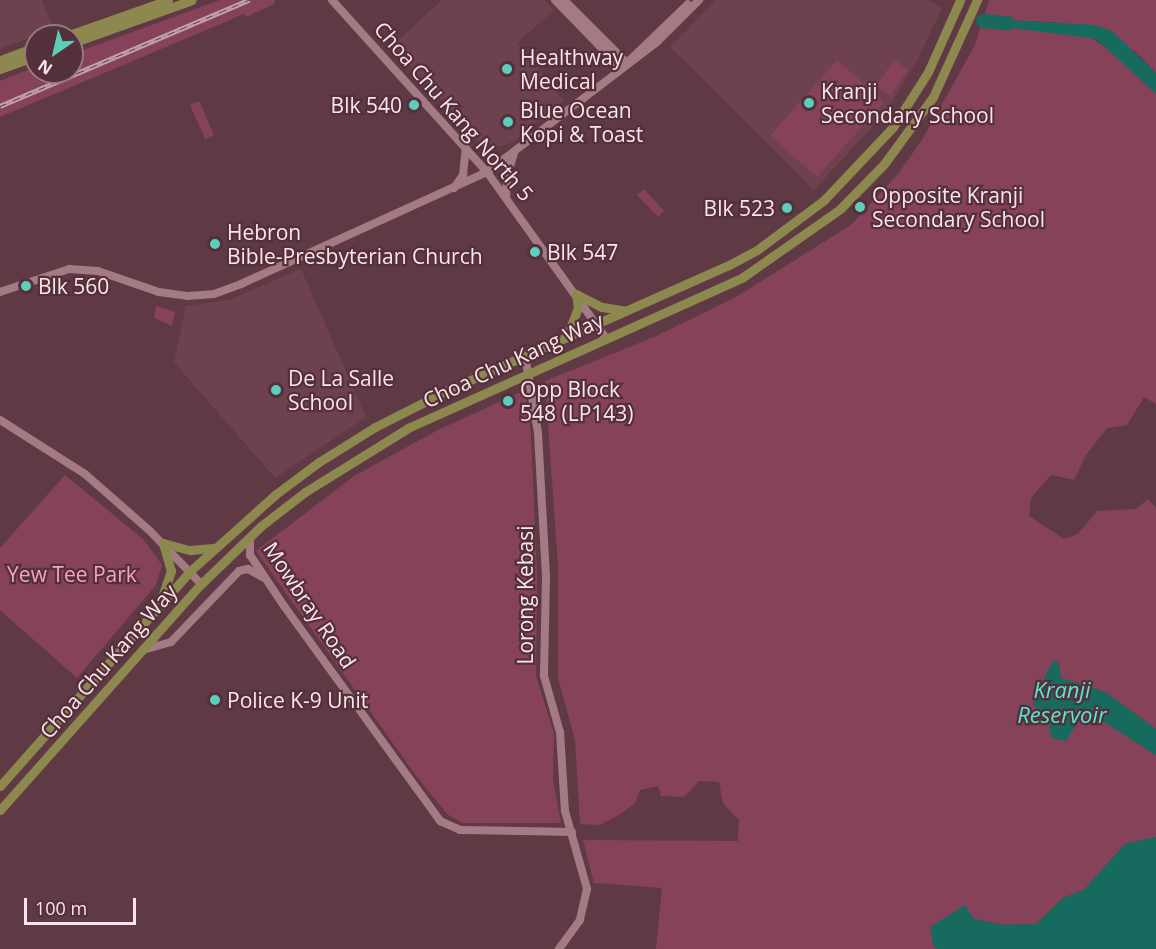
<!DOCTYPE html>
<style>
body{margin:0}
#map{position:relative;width:1156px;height:949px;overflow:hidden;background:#5f3a45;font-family:"Open Sans",sans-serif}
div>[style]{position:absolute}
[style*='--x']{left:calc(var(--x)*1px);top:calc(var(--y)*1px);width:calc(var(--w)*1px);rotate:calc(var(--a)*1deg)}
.built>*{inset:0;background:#6e414f}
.green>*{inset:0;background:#864259}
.water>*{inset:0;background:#166b5e}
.river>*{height:14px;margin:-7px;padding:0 7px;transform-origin:7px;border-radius:7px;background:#166b5e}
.minor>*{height:8px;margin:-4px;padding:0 4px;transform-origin:4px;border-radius:4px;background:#a47a85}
.major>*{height:9px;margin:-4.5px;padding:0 4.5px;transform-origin:4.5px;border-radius:4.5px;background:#8d894e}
.rail>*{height:4.5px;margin-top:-2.25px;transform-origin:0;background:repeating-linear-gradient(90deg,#54303b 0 7px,#bfa2aa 0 14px);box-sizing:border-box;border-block:2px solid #bfa2aa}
.dots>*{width:16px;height:16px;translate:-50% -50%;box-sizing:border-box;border:3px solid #54303b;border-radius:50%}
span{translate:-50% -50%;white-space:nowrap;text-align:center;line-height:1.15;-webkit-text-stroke:4.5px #54303b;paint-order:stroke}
.poi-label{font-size:21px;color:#fce4ea}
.left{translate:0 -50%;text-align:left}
.right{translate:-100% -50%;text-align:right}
.street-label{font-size:21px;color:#fce4ea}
.park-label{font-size:21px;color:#f8a4bd}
.water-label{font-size:22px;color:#55e7d0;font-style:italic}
.north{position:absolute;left:24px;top:24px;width:60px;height:60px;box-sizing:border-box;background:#54303b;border:2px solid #977881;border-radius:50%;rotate:214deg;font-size:16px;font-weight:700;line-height:24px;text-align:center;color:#fce4ea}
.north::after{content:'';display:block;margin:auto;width:21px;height:27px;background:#5cceba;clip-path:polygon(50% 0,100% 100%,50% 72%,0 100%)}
.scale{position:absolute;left:24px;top:898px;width:112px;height:27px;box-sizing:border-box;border:3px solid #fce4ea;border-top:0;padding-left:8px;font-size:18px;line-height:21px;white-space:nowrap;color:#fce4ea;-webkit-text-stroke:4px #54303b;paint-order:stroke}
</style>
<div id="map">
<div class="built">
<div style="clip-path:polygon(0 0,42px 0,53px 29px,0 49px)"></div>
<div style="clip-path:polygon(442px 0,544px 0,554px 10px,517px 43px,564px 101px,513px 142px,499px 147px,481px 143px,392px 46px)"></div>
<div style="clip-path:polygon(716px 0,928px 0,942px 8px,918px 59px,885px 113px,814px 190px,670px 47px)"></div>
<div style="clip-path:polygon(301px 269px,366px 417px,275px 478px,174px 362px,186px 306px,229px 300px)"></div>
</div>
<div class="green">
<div style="clip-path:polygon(220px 0,275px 0,274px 4px,246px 17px,244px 14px,0 117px,0 81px,36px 67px,36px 72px,72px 72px,72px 54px)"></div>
<div style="clip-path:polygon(989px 0,1156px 0,1156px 73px,1135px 51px,1056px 22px,991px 20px,1087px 35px,1118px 56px,1156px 94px,1156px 404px,1144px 397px,1127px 425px,1107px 428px,1086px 455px,1074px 480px,1051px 475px,1031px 498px,1029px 516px,1064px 539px,1078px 534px,1097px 511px,1136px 509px,1148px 499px,1156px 508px,1156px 729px,1105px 692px,1061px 678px,1059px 664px,1053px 660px,1033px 704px,1075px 728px,1082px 715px,1098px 718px,1156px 755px,1156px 837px,1125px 844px,1084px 890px,1063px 898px,1036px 924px,1003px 925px,974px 919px,964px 905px,933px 945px,938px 949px,656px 949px,662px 888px,594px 883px,583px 840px,738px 841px,739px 820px,723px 803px,719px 782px,699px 781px,684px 797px,661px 796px,658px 786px,640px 790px,635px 803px,619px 815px,599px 825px,580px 824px,575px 740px,558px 678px,558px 567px,545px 381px,654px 337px,736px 297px,851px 225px,898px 174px,922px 140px,975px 45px)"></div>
<div style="clip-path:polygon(837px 60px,884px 102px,817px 177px,770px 136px)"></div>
<div style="clip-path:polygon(894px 60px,908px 70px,890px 96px,876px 86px)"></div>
<div style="clip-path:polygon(199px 101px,214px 135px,205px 139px,190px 105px)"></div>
<div style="clip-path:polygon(644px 189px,664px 211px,658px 217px,637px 195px)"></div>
<div style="clip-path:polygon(156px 306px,175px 312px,172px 326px,154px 318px)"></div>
<div style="clip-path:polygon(525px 390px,531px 434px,537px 577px,536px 676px,554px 734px,553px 779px,561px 823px,462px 823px,447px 814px,417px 777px,256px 551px,354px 476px,438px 430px)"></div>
<div style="clip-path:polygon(65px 475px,144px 540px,162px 565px,156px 585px,77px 678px,0 610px,0 548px)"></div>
</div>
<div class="water">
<div style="clip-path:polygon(991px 19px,1095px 25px,1112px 31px,1156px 73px,1156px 94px,1096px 39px,990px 25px)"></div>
<div style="clip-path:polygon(1053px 660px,1059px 664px,1061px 678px,1105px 692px,1156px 729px,1156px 755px,1098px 718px,1082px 715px,1066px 741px,1051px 738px,1049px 723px,1033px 704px)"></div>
<div style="clip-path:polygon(1156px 837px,1156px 949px,938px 949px,933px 945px,930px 927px,965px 905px,974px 919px,1003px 925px,1036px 924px,1063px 898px,1084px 890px,1125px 844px)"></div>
</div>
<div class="river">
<div style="--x:983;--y:21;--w:25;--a:5"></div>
</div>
<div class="minor">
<div style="--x:332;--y:0;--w:232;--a:48"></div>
<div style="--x:487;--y:172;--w:204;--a:54.4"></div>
<div style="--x:555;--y:0;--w:95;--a:45.9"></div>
<div style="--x:564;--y:0;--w:89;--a:45"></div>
<div style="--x:628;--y:62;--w:83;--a:-44"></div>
<div style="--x:454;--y:188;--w:16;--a:-55"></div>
<div style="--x:463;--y:175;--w:27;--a:-84"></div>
<div style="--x:506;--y:197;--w:22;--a:-87"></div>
<div style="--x:507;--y:175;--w:23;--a:-72"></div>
<div style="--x:0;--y:292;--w:73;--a:-18.4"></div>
<div style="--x:69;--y:269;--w:29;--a:4"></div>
<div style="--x:98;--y:271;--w:65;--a:19"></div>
<div style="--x:159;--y:292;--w:28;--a:8"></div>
<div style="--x:187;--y:296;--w:27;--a:-4"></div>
<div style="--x:214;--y:294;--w:29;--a:-20"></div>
<div style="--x:241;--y:284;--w:270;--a:-24.5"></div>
<div style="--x:487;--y:172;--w:213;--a:-37.4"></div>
<div style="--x:656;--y:43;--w:61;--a:-45"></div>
<div style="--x:525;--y:356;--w:78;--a:80.4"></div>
<div style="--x:538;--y:433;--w:145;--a:86.8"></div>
<div style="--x:546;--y:578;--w:98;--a:91.2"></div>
<div style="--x:544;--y:676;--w:58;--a:74.1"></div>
<div style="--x:560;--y:732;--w:79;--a:86.4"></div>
<div style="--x:565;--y:811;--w:81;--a:74.2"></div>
<div style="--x:587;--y:889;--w:32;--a:103"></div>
<div style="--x:580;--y:920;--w:36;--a:126"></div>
<div style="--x:0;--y:420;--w:101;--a:32.4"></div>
<div style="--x:85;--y:474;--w:86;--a:41.2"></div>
<div style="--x:150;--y:531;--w:74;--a:46.1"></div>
<div style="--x:250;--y:538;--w:17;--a:90"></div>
<div style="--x:250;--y:555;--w:61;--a:56.3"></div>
<div style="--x:284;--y:606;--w:266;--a:54"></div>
<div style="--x:440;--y:821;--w:22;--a:24"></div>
<div style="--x:460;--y:830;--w:112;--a:1"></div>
<div style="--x:143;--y:650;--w:29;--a:-16"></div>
<div style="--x:171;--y:642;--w:98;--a:-46.2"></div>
<div style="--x:239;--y:571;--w:9;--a:-13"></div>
<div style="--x:248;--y:569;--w:18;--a:29"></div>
</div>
<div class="major">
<div style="--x:66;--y:36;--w:108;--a:-19.4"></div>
<div style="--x:72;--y:43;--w:127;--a:-19.7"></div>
<div style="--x:0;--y:60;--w:38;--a:-20"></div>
<div style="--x:0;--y:69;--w:38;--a:-20"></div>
<div style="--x:576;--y:294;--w:29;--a:27"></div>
<div style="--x:602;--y:307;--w:24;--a:9"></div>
<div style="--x:567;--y:336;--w:30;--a:-69"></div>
<div style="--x:578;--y:308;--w:14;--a:-98"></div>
<div style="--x:163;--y:543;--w:28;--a:15"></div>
<div style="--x:190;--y:550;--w:23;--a:-5"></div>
<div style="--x:162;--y:597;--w:28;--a:-71"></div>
<div style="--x:171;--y:571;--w:29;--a:-106"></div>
<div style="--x:0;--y:786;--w:286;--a:-48.5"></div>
<div style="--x:189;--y:572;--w:117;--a:-41.9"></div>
<div style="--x:276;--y:494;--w:54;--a:-36.7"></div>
<div style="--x:319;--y:462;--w:66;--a:-32"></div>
<div style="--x:375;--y:427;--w:82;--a:-26.9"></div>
<div style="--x:448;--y:390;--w:305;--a:-24"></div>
<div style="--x:727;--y:266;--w:34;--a:-28"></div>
<div style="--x:757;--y:250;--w:84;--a:-36.7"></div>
<div style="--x:824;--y:200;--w:100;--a:-46.6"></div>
<div style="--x:893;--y:127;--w:65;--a:-57.5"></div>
<div style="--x:928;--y:72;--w:79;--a:-66"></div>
<div style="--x:0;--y:810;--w:302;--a:-48.4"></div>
<div style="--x:201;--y:584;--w:83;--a:-44"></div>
<div style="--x:261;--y:526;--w:56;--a:-37.7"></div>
<div style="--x:305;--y:492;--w:123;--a:-31.8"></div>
<div style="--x:410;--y:427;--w:365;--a:-24.2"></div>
<div style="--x:743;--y:277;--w:118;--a:-35"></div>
<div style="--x:840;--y:209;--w:63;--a:-45.6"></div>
<div style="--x:884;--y:164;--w:83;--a:-53.8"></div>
<div style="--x:933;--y:97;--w:107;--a:-65.6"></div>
</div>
<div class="rail">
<div style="--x:0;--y:106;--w:271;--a:-23.1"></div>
</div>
<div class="dots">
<div style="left:507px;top:69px;background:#5cceba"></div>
<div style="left:809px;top:103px;background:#5cceba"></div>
<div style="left:414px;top:105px;background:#5cceba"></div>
<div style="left:508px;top:122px;background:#5cceba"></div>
<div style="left:860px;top:207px;background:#5cceba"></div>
<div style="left:787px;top:208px;background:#5cceba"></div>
<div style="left:215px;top:244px;background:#5cceba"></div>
<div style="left:535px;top:252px;background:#5cceba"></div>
<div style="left:26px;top:286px;background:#5cceba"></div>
<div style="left:276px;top:390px;background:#5cceba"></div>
<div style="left:508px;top:401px;background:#5cceba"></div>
<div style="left:215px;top:700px;background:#5cceba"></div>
</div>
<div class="poi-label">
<span class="left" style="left:520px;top:69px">Healthway<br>Medical</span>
<span class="left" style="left:821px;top:103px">Kranji<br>Secondary School</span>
<span class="right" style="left:402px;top:105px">Blk 540</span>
<span class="left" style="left:520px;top:122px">Blue Ocean<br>Kopi &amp; Toast</span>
<span class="left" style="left:872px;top:207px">Opposite Kranji<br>Secondary School</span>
<span class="right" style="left:775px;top:208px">Blk 523</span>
<span class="left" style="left:227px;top:244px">Hebron<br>Bible-Presbyterian Church</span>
<span class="left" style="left:547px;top:252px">Blk 547</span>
<span class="left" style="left:38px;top:286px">Blk 560</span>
<span class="left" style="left:288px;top:390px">De La Salle<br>School</span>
<span class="left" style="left:520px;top:401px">Opp Block<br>548 (LP143)</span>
<span class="left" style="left:227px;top:700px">Police K-9 Unit</span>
</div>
<div class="street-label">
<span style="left:454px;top:111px;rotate:49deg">Choa Chu Kang North 5</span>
<span style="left:513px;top:360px;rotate:-25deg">Choa Chu Kang Way</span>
<span style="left:525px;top:595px;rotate:-90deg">Lorong Kebasi</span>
<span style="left:310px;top:605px;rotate:56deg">Mowbray Road</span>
<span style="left:108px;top:661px;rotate:-49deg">Choa Chu Kang Way</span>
</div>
<div class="park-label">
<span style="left:72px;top:574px">Yew Tee Park</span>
</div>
<div class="water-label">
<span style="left:1062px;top:702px">Kranji<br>Reservoir</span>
</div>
<div class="north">N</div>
<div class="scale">100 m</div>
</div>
